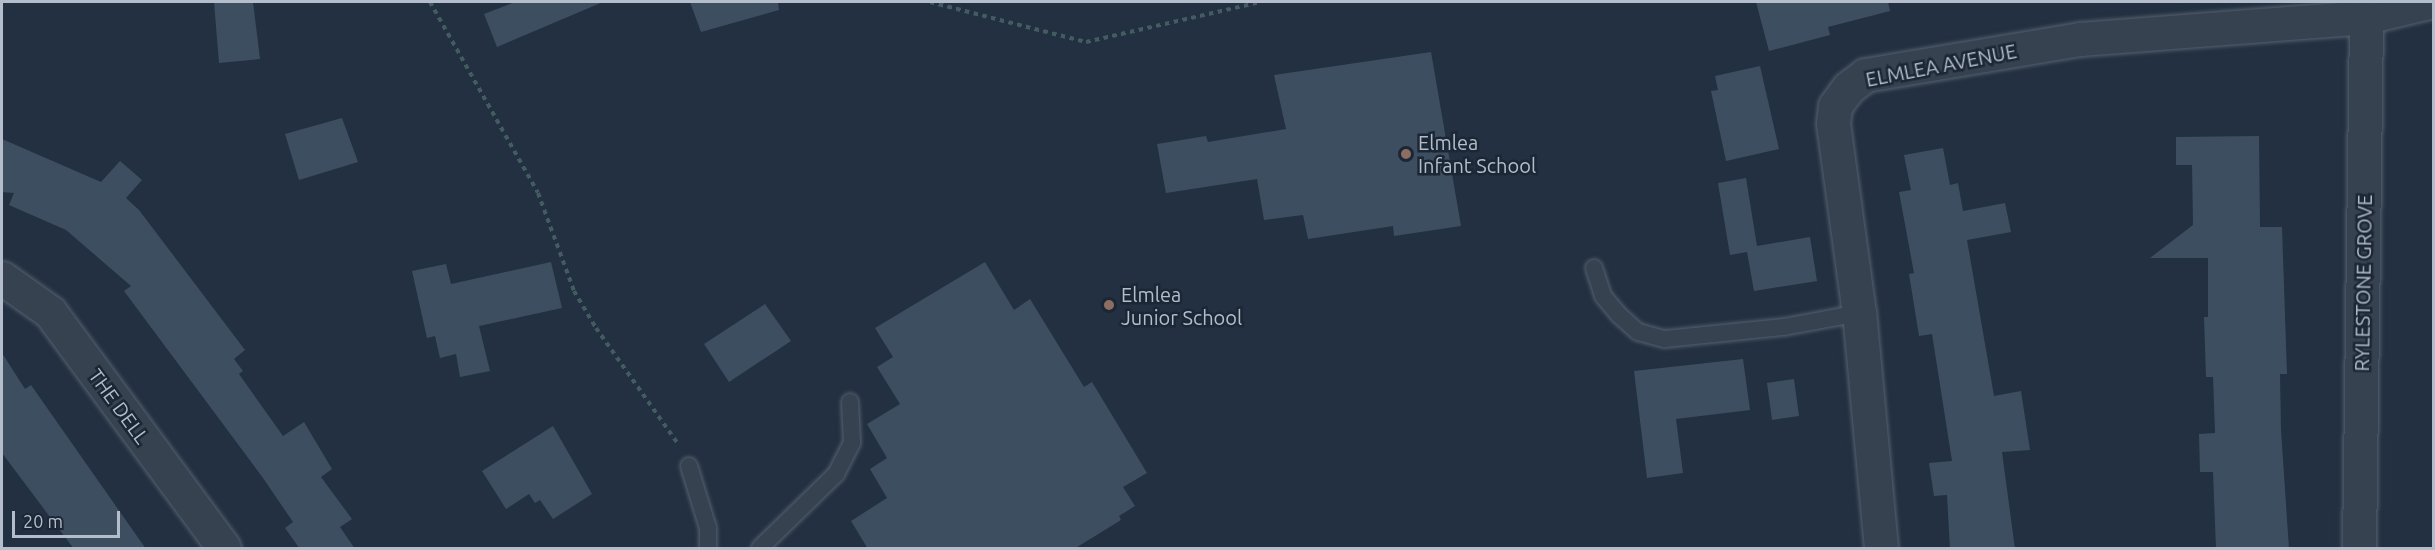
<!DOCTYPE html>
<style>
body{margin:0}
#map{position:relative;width:2435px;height:550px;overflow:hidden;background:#223041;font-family:Ubuntu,sans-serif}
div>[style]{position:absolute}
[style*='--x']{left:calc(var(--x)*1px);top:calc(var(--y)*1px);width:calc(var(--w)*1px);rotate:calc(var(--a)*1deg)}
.building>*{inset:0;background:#3e4e61}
.path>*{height:4px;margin-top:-2px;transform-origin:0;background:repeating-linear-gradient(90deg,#435c5f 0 4.5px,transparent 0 9px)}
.roads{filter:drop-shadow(0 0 2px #55606e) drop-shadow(0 0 2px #55606e)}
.service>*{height:16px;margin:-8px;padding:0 8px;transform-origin:8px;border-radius:8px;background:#374251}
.minor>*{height:33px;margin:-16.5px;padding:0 16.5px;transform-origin:16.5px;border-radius:16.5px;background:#374251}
.dots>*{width:16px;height:16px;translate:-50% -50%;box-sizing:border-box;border:3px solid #1c2736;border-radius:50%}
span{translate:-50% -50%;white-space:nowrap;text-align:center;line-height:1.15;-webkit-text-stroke:5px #1c2736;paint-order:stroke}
.street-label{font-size:20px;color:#b3bdcb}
.poi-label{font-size:20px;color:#b3bdcb}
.left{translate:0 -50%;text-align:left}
.frame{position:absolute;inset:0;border:3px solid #b3bdcb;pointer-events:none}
.scale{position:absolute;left:12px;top:511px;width:108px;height:27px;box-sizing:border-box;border:3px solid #b3bdcb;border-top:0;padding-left:8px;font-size:18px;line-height:21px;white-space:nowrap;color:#b3bdcb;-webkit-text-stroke:4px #1c2736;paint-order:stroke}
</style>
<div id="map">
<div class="building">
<div style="clip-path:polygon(214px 2px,253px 2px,260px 59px,219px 63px)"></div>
<div style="clip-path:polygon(515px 2px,603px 2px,497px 47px,484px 14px)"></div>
<div style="clip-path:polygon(690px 2px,778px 2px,779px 10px,701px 32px)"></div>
<div style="clip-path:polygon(1756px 2px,1888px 2px,1890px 11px,1828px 27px,1830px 35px,1769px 51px)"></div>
<div style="clip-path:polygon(1431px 52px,1461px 226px,1394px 236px,1393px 226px,1308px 239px,1303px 215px,1264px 220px,1257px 179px,1166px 193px,1157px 144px,1206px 136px,1208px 142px,1286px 129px,1274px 75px)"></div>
<div style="clip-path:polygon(1760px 66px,1779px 149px,1726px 161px,1711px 91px,1718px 90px,1715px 76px)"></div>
<div style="clip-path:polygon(342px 118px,358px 162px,299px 180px,285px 134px)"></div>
<div style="clip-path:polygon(2259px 136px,2260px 227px,2282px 227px,2287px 374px,2280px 374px,2281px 430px,2289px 549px,2216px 549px,2213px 472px,2200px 472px,2199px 434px,2215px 433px,2213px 377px,2206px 377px,2204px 317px,2208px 317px,2208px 258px,2150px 258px,2193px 225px,2192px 165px,2176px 165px,2176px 137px)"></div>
<div style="clip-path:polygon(2px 139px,101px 182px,120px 161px,142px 180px,126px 198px,139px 210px,245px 350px,234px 359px,243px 371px,239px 374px,283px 436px,304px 422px,332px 469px,321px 477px,352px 519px,340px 527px,355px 549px,300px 549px,285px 528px,293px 522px,263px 478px,124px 291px,131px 286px,66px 230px,9px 205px,14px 193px,2px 192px)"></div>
<div style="clip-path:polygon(1943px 148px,1950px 185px,1958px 183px,1963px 211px,2005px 203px,2011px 232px,1967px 240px,1994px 396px,2021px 391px,2030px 450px,2002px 452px,2015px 549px,1950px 549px,1947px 495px,1934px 496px,1929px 463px,1952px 461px,1932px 334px,1919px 336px,1909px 274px,1914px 273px,1899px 192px,1911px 190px,1904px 155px)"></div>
<div style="clip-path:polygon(1746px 178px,1757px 246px,1810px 237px,1817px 281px,1754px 291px,1747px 252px,1730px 255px,1718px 183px)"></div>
<div style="clip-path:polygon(551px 262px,562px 308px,479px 326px,490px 371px,460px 377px,456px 354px,440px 358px,435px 336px,427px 338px,412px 271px,446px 264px,451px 284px)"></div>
<div style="clip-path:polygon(985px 262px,1014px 310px,1030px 299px,1084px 387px,1092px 382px,1147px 473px,1123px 487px,1135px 506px,1119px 516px,1121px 520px,1074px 549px,868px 549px,851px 521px,887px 498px,870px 469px,887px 458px,867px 424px,900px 404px,877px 367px,893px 357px,875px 328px)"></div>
<div style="clip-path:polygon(765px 304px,791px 341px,729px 382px,704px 344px)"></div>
<div style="clip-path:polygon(2px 353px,25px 389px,31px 385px,146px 549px,74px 549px,2px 453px)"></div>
<div style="clip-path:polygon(1743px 359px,1750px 410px,1676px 419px,1683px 473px,1647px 478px,1634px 371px)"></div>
<div style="clip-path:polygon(1794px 379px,1799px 416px,1772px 420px,1767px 383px)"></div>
<div style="clip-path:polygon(553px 426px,592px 494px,553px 519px,540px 500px,535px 503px,529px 494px,506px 509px,482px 471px)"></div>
</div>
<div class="path">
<div style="--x:430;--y:2;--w:219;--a:60.5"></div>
<div style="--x:538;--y:193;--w:104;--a:69.8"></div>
<div style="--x:574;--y:291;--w:43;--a:59.3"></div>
<div style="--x:596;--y:328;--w:142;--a:54.7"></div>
<div style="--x:930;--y:2;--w:161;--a:14.4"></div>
<div style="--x:1086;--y:42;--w:180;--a:-12.9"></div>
</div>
<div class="roads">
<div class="service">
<div style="--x:1594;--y:268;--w:29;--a:72"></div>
<div style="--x:1603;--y:296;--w:25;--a:50"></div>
<div style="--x:1619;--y:315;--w:25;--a:42"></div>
<div style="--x:1638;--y:332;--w:28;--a:15"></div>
<div style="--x:1665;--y:339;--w:120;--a:-5.8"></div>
<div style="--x:1784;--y:327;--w:76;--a:-10.6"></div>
<div style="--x:689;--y:466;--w:65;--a:73"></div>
<div style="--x:708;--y:528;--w:20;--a:90"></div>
<div style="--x:760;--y:548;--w:106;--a:-44.2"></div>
<div style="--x:836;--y:474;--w:35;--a:-63"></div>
<div style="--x:852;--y:443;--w:41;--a:-92.8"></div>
</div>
<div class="minor">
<div style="--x:2;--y:278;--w:59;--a:35.3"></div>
<div style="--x:50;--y:312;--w:293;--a:53.6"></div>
<div style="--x:1881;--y:548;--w:236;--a:-95.3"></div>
<div style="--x:1859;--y:313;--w:192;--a:-97.8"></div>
<div style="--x:1833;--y:123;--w:17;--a:-83"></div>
<div style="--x:1835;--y:106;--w:22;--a:-54"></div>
<div style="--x:1848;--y:88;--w:21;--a:-37"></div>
<div style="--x:1865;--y:75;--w:218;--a:-9.5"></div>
<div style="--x:2080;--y:39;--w:287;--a:-4.4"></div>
<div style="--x:2366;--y:17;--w:65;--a:-13.4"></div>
<div style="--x:2359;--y:548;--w:531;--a:-89.24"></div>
</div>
</div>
<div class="dots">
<div style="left:1406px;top:154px;background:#8d6e63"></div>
<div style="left:1109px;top:305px;background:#8d6e63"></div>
</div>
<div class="street-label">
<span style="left:1941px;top:65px;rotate:-11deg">ELMLEA AVENUE</span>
<span style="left:2363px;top:283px;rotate:-89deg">RYLESTONE GROVE</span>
<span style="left:119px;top:406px;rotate:54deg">THE DELL</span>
</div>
<div class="poi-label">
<span class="left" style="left:1418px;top:154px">Elmlea<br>Infant School</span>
<span class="left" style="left:1121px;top:306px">Elmlea<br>Junior School</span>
</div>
<div class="frame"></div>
<div class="scale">20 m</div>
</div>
